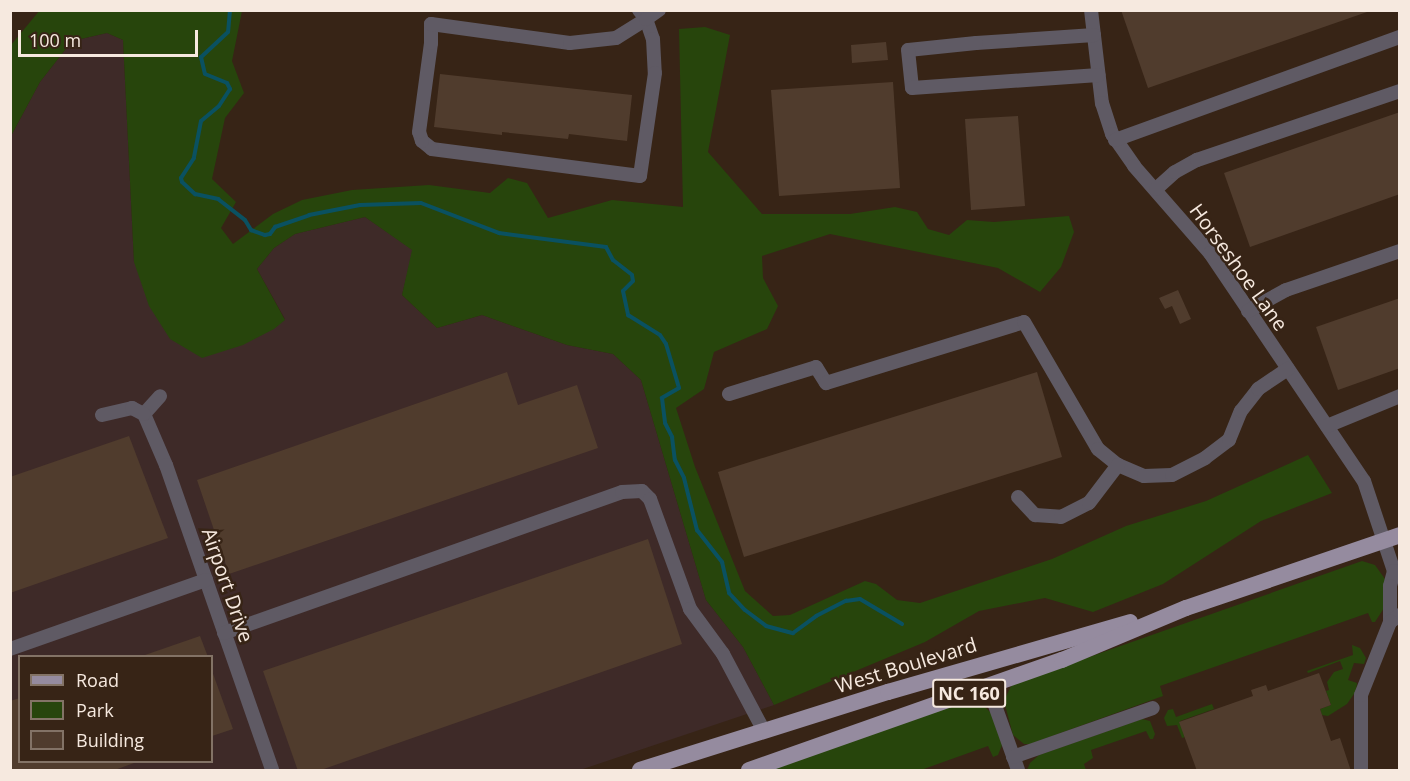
<!DOCTYPE html>
<style>
body{margin:0}
#map{position:relative;width:1410px;height:781px;overflow:hidden;background:#372416;font-family:"Open Sans",sans-serif}
div>[style]{position:absolute}
[style*='--x']{left:calc(var(--x)*1px);top:calc(var(--y)*1px);width:calc(var(--w)*1px);rotate:calc(var(--a)*1deg)}
.industrial>*{inset:0;background:#3e2a28}
.green>*{inset:0;background:#27450c}
.stream>*{height:4px;margin:-2px;padding:0 2px;transform-origin:2px;border-radius:2px;background:#0a5161}
.building>*{inset:0;background:#503c2d}
.minor>*{height:14px;margin:-7px;padding:0 7px;transform-origin:7px;border-radius:7px;background:#5f5a64}
.major>*{height:16px;margin:-8px;padding:0 8px;transform-origin:8px;border-radius:8px;background:#958b9f}
span{translate:-50% -50%;white-space:nowrap;text-align:center;line-height:1.15;-webkit-text-stroke:5px #372416;paint-order:stroke}
.shield-label span{padding:2px 4px;background:#372416;border:2px solid;border-radius:4px;-webkit-text-stroke-width:0}
.shield-label{font-size:18px;color:#f6e9df;font-weight:700}
.street-label{font-size:20px;color:#f6e9df}
.frame{position:absolute;inset:0;border:12px solid #f6e9df;pointer-events:none}
.legend{position:absolute;left:18px;top:655px;width:195px;height:108px;box-sizing:border-box;background:#372416;border:2px solid #837366;margin:0;padding:8px 10px;list-style:none;font-size:18px;color:#f6e9df}
.legend li{display:flex;align-items:center;gap:12px;height:30px}
.legend b{width:30px;border:2px solid #837366}
.scale{position:absolute;left:18px;top:30px;width:180px;height:27px;box-sizing:border-box;border:3px solid #f6e9df;border-top:0;padding-left:8px;font-size:18px;line-height:21px;white-space:nowrap;color:#f6e9df;-webkit-text-stroke:4px #372416;paint-order:stroke}
</style>
<div id="map">
<div class="industrial">
<div style="clip-path:polygon(evenodd,107px 33px,123px 40px,134px 262px,285px 319px,257px 269px,274px 248px,295px 234px,365px 217px,413px 250px,402px 295px,437px 328px,482px 315px,567px 345px,613px 354px,641px 380px,706px 600px,743px 647px,774px 705px,580px 770px,11px 770px,11px 136px,40px 82px,72px 41px,107px 33px,20px 656px,212px 656px,212px 762px,20px 762px,20px 656px)"></div>
</div>
<div class="green">
<div style="clip-path:polygon(40px 10px,242px 11px,232px 61px,244px 93px,225px 118px,212px 179px,236px 202px,221px 228px,233px 244px,273px 214px,302px 200px,352px 190px,429px 185px,490px 193px,508px 178px,527px 183px,548px 218px,612px 200px,683px 207px,679px 29px,705px 27px,730px 35px,708px 152px,762px 214px,850px 214px,895px 207px,917px 212px,928px 229px,949px 235px,967px 220px,994px 222px,1069px 216px,1074px 232px,1061px 267px,1040px 292px,998px 268px,830px 234px,762px 256px,763px 278px,778px 306px,767px 329px,714px 352px,704px 389px,676px 408px,695px 467px,745px 591px,773px 616px,790px 615px,865px 581px,876px 584px,897px 600px,920px 603px,1052px 559px,1126px 526px,1206px 501px,1308px 455px,1332px 493px,1261px 521px,1163px 584px,1093px 612px,1045px 598px,979px 611px,925px 642px,774px 705px,743px 647px,706px 600px,641px 380px,613px 354px,567px 345px,482px 315px,437px 328px,402px 295px,412px 250px,365px 217px,295px 234px,274px 248px,257px 269px,285px 320px,274px 329px,243px 345px,202px 358px,170px 339px,149px 306px,134px 262px,123px 40px,107px 33px,72px 41px,40px 82px,11px 136px,11px 45px)"></div>
<div style="clip-path:polygon(1362px 561px,1375px 565px,1385px 579px,1384px 608px,1375px 622px,1372px 622px,1368px 613px,1160px 686px,1163px 696px,1030px 744px,1024px 744px,1013px 735px,1004px 701px,1011px 686px,1018px 682px)"></div>
<div style="clip-path:polygon(1352px 645px,1360px 648px,1366px 658px,1364px 664px,1354px 663px,1348px 680px,1357px 683px,1356px 691px,1347px 704px,1328px 716px,1322px 715px,1320px 709px,1331px 705px,1326px 691px,1329px 690px,1327px 682px,1334px 672px,1343px 669px,1340px 661px,1308px 673px,1307px 671px,1353px 655px)"></div>
<div style="clip-path:polygon(964px 702px,980px 702px,991px 713px,1002px 745px,998px 755px,993px 757px,988px 746px,921px 770px,768px 770px)"></div>
<div style="clip-path:polygon(1212px 704px,1214px 709px,1180px 721px,1185px 737px,1182px 738px,1177px 725px,1167px 726px,1164px 718px,1168px 710px,1173px 709px,1176px 717px)"></div>
<div style="clip-path:polygon(1142px 719px,1150px 721px,1155px 734px,1153px 739px,1150px 739px,1146px 731px,1091px 750px,1093px 758px,1084px 764px,1086px 770px,1027px 770px,1030px 763px,1039px 755px)"></div>
</div>
<div class="stream">
<div style="--x:230;--y:10;--w:22;--a:95"></div>
<div style="--x:228;--y:32;--w:37;--a:137"></div>
<div style="--x:201;--y:57;--w:17;--a:77"></div>
<div style="--x:205;--y:74;--w:24;--a:22"></div>
<div style="--x:227;--y:83;--w:7;--a:63"></div>
<div style="--x:230;--y:89;--w:20;--a:123"></div>
<div style="--x:219;--y:106;--w:23;--a:140"></div>
<div style="--x:201;--y:121;--w:38;--a:101"></div>
<div style="--x:194;--y:158;--w:24;--a:123"></div>
<div style="--x:181;--y:178;--w:4;--a:76"></div>
<div style="--x:182;--y:182;--w:18;--a:43"></div>
<div style="--x:195;--y:194;--w:24;--a:12"></div>
<div style="--x:218;--y:199;--w:34;--a:38"></div>
<div style="--x:245;--y:220;--w:12;--a:59"></div>
<div style="--x:251;--y:230;--w:15;--a:20"></div>
<div style="--x:265;--y:235;--w:5;--a:-11"></div>
<div style="--x:270;--y:234;--w:9;--a:-54"></div>
<div style="--x:275;--y:227;--w:36;--a:-19"></div>
<div style="--x:309;--y:215;--w:52;--a:-11.1"></div>
<div style="--x:360;--y:205;--w:61;--a:-1.9"></div>
<div style="--x:421;--y:203;--w:84;--a:21"></div>
<div style="--x:499;--y:233;--w:108;--a:7.5"></div>
<div style="--x:606;--y:247;--w:15;--a:62"></div>
<div style="--x:613;--y:260;--w:24;--a:38"></div>
<div style="--x:632;--y:275;--w:6;--a:81"></div>
<div style="--x:633;--y:281;--w:14;--a:135"></div>
<div style="--x:623;--y:291;--w:25;--a:78"></div>
<div style="--x:628;--y:315;--w:38;--a:32"></div>
<div style="--x:660;--y:335;--w:11;--a:56"></div>
<div style="--x:666;--y:344;--w:46;--a:73.5"></div>
<div style="--x:679;--y:388;--w:20;--a:150"></div>
<div style="--x:662;--y:398;--w:25;--a:83"></div>
<div style="--x:665;--y:423;--w:16;--a:63"></div>
<div style="--x:672;--y:437;--w:23;--a:83"></div>
<div style="--x:675;--y:460;--w:20;--a:63"></div>
<div style="--x:684;--y:478;--w:54;--a:76"></div>
<div style="--x:697;--y:530;--w:41;--a:52"></div>
<div style="--x:722;--y:562;--w:32;--a:77"></div>
<div style="--x:729;--y:593;--w:23;--a:47"></div>
<div style="--x:745;--y:610;--w:26;--a:37"></div>
<div style="--x:766;--y:626;--w:28;--a:15"></div>
<div style="--x:793;--y:633;--w:29;--a:-36"></div>
<div style="--x:816;--y:616;--w:34;--a:-27"></div>
<div style="--x:846;--y:601;--w:14;--a:-8"></div>
<div style="--x:860;--y:599;--w:49;--a:30.8"></div>
</div>
<div class="building">
<div style="clip-path:polygon(1121px 10px,1367px 10px,1367px 12px,1148px 88px)"></div>
<div style="clip-path:polygon(886px 42px,888px 60px,852px 63px,851px 45px)"></div>
<div style="clip-path:polygon(440px 74px,632px 95px,627px 141px,569px 134px,568px 139px,502px 132px,502px 135px,434px 127px)"></div>
<div style="clip-path:polygon(893px 82px,900px 188px,779px 196px,771px 90px)"></div>
<div style="clip-path:polygon(1400px 112px,1400px 194px,1250px 247px,1224px 173px)"></div>
<div style="clip-path:polygon(1018px 116px,1025px 206px,971px 210px,965px 119px)"></div>
<div style="clip-path:polygon(1178px 290px,1191px 319px,1180px 324px,1172px 306px,1165px 309px,1159px 298px)"></div>
<div style="clip-path:polygon(1400px 298px,1400px 368px,1338px 390px,1316px 327px)"></div>
<div style="clip-path:polygon(507px 372px,518px 405px,577px 385px,598px 448px,229px 574px,197px 480px)"></div>
<div style="clip-path:polygon(1037px 372px,1062px 457px,744px 557px,718px 472px)"></div>
<div style="clip-path:polygon(129px 436px,168px 538px,10px 593px,10px 477px)"></div>
<div style="clip-path:polygon(648px 539px,682px 644px,318px 771px,298px 771px,263px 671px)"></div>
<div style="clip-path:polygon(200px 636px,208px 657px,145px 657px,145px 655px)"></div>
<div style="clip-path:polygon(212px 671px,233px 729px,212px 736px)"></div>
<div style="clip-path:polygon(1319px 673px,1331px 705px,1320px 709px,1331px 741px,1340px 738px,1351px 771px,1197px 771px,1179px 722px,1253px 696px,1251px 690px,1266px 685px,1268px 691px)"></div>
<div style="clip-path:polygon(20px 698px,20px 762px,134px 763px,112px 771px,10px 771px,10px 701px)"></div>
</div>
<div class="minor">
<div style="--x:639;--y:10;--w:11;--a:52"></div>
<div style="--x:646;--y:19;--w:21;--a:71"></div>
<div style="--x:653;--y:39;--w:34;--a:87"></div>
<div style="--x:655;--y:73;--w:104;--a:98.3"></div>
<div style="--x:640;--y:176;--w:210;--a:-172.6"></div>
<div style="--x:432;--y:149;--w:13;--a:-141"></div>
<div style="--x:422;--y:141;--w:9;--a:-108"></div>
<div style="--x:419;--y:132;--w:90;--a:-82.3"></div>
<div style="--x:431;--y:43;--w:19;--a:-90"></div>
<div style="--x:431;--y:24;--w:140;--a:7.8"></div>
<div style="--x:570;--y:43;--w:46;--a:-6.2"></div>
<div style="--x:616;--y:38;--w:36;--a:-32"></div>
<div style="--x:646;--y:19;--w:16;--a:-35"></div>
<div style="--x:1091;--y:10;--w:94;--a:83.3"></div>
<div style="--x:1102;--y:103;--w:33;--a:72"></div>
<div style="--x:1112;--y:134;--w:39;--a:55"></div>
<div style="--x:1134;--y:166;--w:116;--a:48.9"></div>
<div style="--x:1210;--y:253;--w:275;--a:56"></div>
<div style="--x:1364;--y:481;--w:95;--a:71.6"></div>
<div style="--x:1394;--y:571;--w:8;--a:40"></div>
<div style="--x:1094;--y:35;--w:118;--a:176.1"></div>
<div style="--x:976;--y:43;--w:68;--a:174.1"></div>
<div style="--x:908;--y:50;--w:38;--a:84"></div>
<div style="--x:912;--y:88;--w:187;--a:-4"></div>
<div style="--x:1115;--y:140;--w:303;--a:-19.9"></div>
<div style="--x:1156;--y:189;--w:25;--a:-42"></div>
<div style="--x:1175;--y:172;--w:25;--a:-29"></div>
<div style="--x:1197;--y:160;--w:214;--a:-18.8"></div>
<div style="--x:1248;--y:311;--w:43;--a:-28.9"></div>
<div style="--x:1286;--y:290;--w:120;--a:-18.9"></div>
<div style="--x:729;--y:394;--w:91;--a:-17.2"></div>
<div style="--x:816;--y:367;--w:19;--a:58"></div>
<div style="--x:826;--y:383;--w:207;--a:-17.1"></div>
<div style="--x:1024;--y:322;--w:147;--a:59.8"></div>
<div style="--x:1098;--y:449;--w:26;--a:39"></div>
<div style="--x:1118;--y:465;--w:28;--a:23"></div>
<div style="--x:1144;--y:476;--w:28;--a:-2"></div>
<div style="--x:1172;--y:475;--w:37;--a:-27"></div>
<div style="--x:1205;--y:458;--w:30;--a:-37"></div>
<div style="--x:1229;--y:440;--w:31;--a:-68"></div>
<div style="--x:1241;--y:411;--w:28;--a:-52"></div>
<div style="--x:1258;--y:389;--w:36;--a:-34"></div>
<div style="--x:144;--y:414;--w:56;--a:66.7"></div>
<div style="--x:166;--y:465;--w:323;--a:70.8"></div>
<div style="--x:144;--y:414;--w:24;--a:-48"></div>
<div style="--x:102;--y:415;--w:31;--a:-13"></div>
<div style="--x:132;--y:408;--w:13;--a:27"></div>
<div style="--x:1327;--y:426;--w:79;--a:-22.3"></div>
<div style="--x:1018;--y:497;--w:25;--a:47"></div>
<div style="--x:1035;--y:515;--w:26;--a:4"></div>
<div style="--x:1061;--y:517;--w:31;--a:-27"></div>
<div style="--x:1089;--y:503;--w:48;--a:-52.7"></div>
<div style="--x:1394;--y:571;--w:16;--a:105"></div>
<div style="--x:1390;--y:586;--w:36;--a:90"></div>
<div style="--x:1390;--y:622;--w:12;--a:-35"></div>
<div style="--x:224;--y:633;--w:422;--a:-19.5"></div>
<div style="--x:622;--y:492;--w:20;--a:-3"></div>
<div style="--x:642;--y:491;--w:11;--a:45"></div>
<div style="--x:650;--y:499;--w:117;--a:70"></div>
<div style="--x:690;--y:609;--w:56;--a:53.7"></div>
<div style="--x:723;--y:654;--w:87;--a:62"></div>
<div style="--x:10;--y:649;--w:208;--a:-19.4"></div>
<div style="--x:988;--y:686;--w:89;--a:70.3"></div>
<div style="--x:1013;--y:757;--w:148;--a:-19.3"></div>
<div style="--x:1361;--y:770;--w:75;--a:-90"></div>
<div style="--x:1361;--y:695;--w:79;--a:-68.3"></div>
</div>
<div class="major">
<div style="--x:640;--y:770;--w:260;--a:-17.5"></div>
<div style="--x:888;--y:692;--w:252;--a:-16.1"></div>
<div style="--x:749;--y:770;--w:332;--a:-19.4"></div>
<div style="--x:1062;--y:660;--w:134;--a:-22.8"></div>
<div style="--x:1186;--y:608;--w:226;--a:-18.8"></div>
</div>
<div class="shield-label">
<span style="left:969px;top:693px">NC 160</span>
</div>
<div class="street-label">
<span style="left:1239px;top:267px;rotate:54deg">Horseshoe Lane</span>
<span style="left:228px;top:585px;rotate:71deg">Airport Drive</span>
<span style="left:906px;top:665px;rotate:-17deg">West Boulevard</span>
</div>
<div class="frame"></div>
<ul class="legend">
<li><b style="height:8px;background:#958b9f"></b>Road</li>
<li><b style="height:16px;background:#27450c"></b>Park</li>
<li><b style="height:16px;background:#503c2d"></b>Building</li>
</ul>
<div class="scale">100 m</div>
</div>
